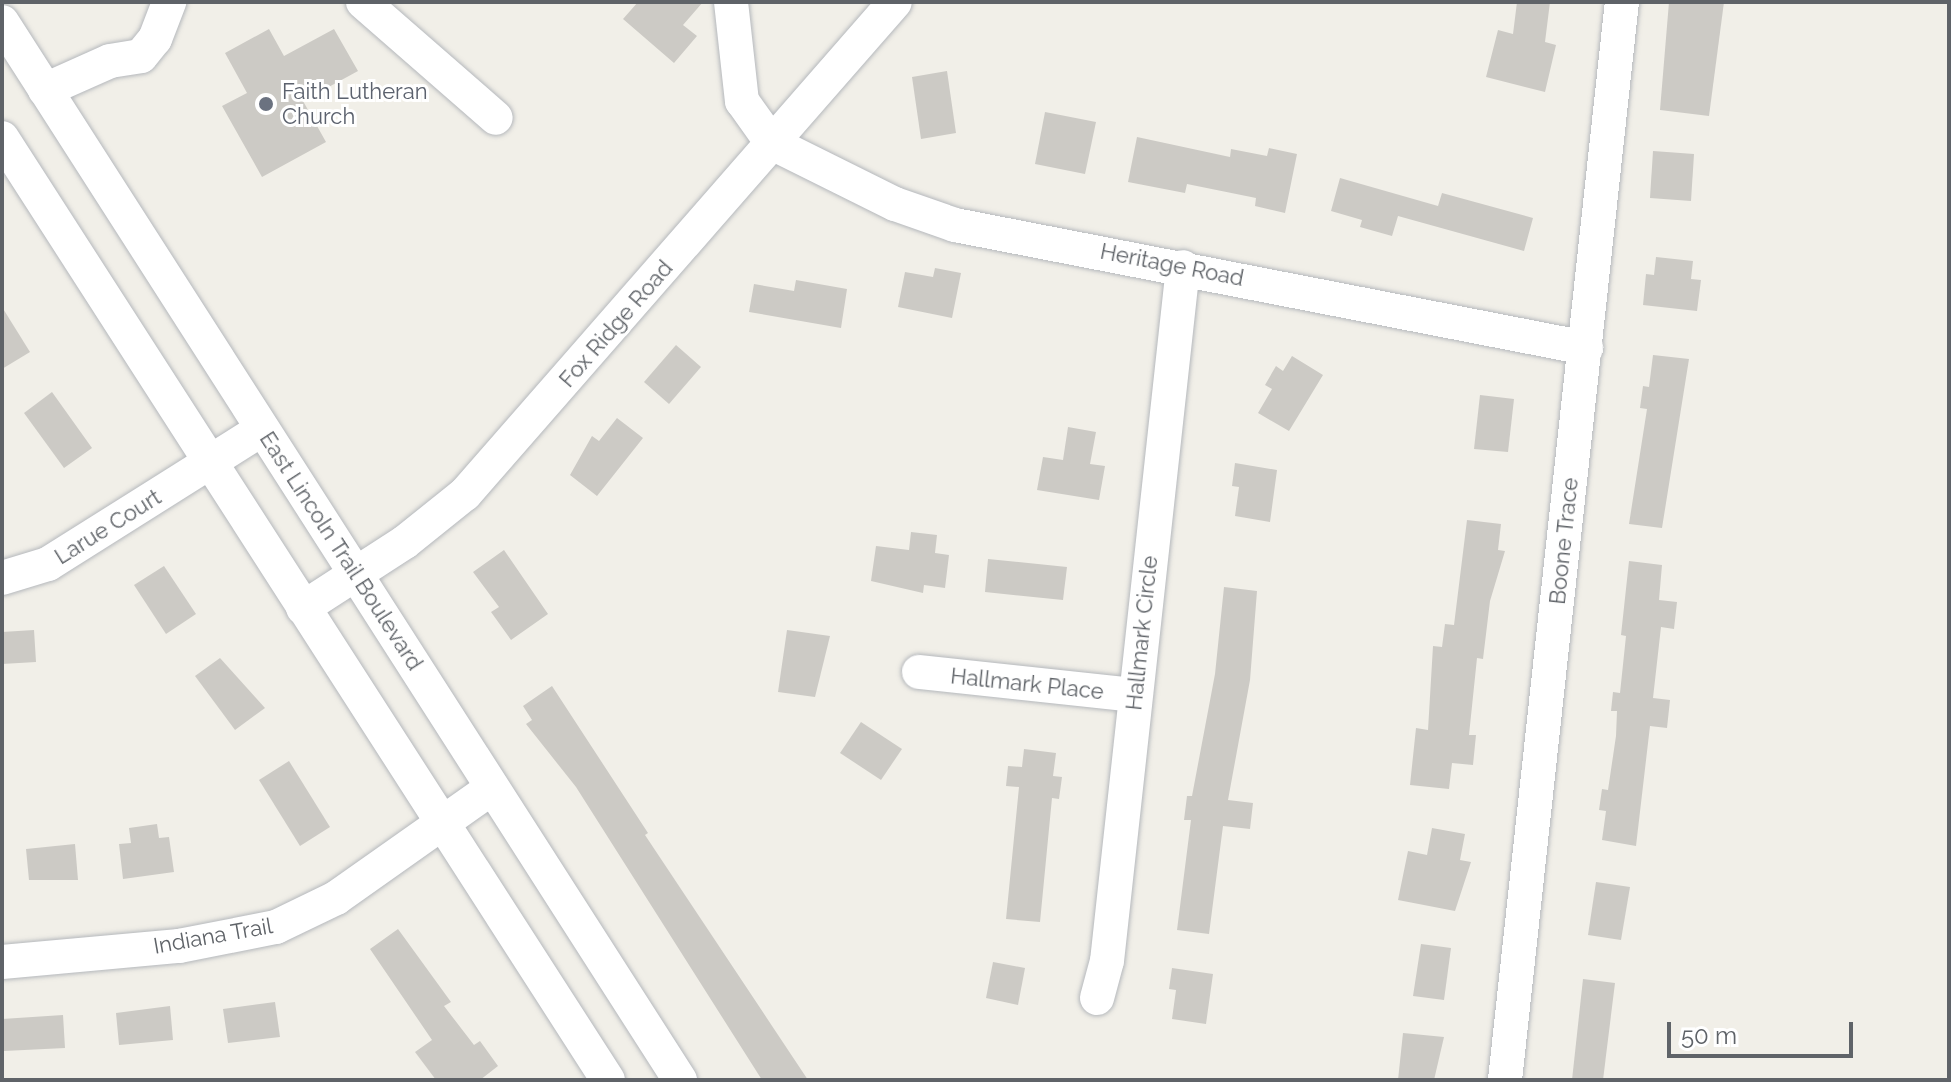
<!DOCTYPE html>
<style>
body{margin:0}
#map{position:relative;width:1951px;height:1082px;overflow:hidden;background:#f1efe8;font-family:Raleway,sans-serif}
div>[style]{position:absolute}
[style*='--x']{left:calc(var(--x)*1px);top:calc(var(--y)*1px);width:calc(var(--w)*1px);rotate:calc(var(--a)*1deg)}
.building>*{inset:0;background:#cccac5}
.roads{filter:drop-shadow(0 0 2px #b5b8bc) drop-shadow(0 0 2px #b5b8bc)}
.minor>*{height:34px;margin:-17px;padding:0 17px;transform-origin:17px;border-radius:17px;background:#fff}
.dots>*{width:22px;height:22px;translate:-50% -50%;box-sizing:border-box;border:4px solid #fff;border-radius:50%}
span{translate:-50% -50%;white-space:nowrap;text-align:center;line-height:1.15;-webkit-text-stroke:6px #fff;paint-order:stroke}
.worship-label{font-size:22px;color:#5b616d}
.left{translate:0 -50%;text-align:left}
.street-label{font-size:22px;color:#5f6368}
.frame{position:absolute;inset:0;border:4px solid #5f6368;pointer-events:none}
.scale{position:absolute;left:1667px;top:1022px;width:186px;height:36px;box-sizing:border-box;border:4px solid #5f6368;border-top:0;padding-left:10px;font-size:24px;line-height:28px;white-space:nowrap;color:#5f6368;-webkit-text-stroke:6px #fff;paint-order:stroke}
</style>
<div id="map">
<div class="building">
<div style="clip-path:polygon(638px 2px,703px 2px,683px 25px,697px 36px,674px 63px,623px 19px)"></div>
<div style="clip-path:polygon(1517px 2px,1550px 2px,1545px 42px,1556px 45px,1545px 92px,1486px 77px,1498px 30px,1513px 34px)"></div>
<div style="clip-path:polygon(1669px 2px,1724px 2px,1709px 116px,1660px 110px)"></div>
<div style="clip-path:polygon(269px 29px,284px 56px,334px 29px,358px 71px,303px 101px,326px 142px,262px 177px,222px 106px,247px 93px,225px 53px)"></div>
<div style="clip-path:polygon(947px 71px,956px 133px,921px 139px,912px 77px)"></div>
<div style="clip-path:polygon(1045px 112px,1096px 122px,1085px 174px,1035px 164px)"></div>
<div style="clip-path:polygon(1137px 137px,1230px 157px,1231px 149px,1267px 156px,1269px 148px,1297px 154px,1285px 213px,1255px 206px,1256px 198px,1187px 184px,1185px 193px,1128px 182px)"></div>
<div style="clip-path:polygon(1653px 151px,1694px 154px,1691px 201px,1650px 198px)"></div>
<div style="clip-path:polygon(1340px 178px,1438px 206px,1442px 193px,1533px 218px,1524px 251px,1398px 216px,1392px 236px,1360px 227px,1362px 220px,1331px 211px)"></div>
<div style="clip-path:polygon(1656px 257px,1693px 261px,1691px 279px,1701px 280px,1697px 311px,1643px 305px,1646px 274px,1654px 275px)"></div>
<div style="clip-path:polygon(935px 268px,961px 273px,952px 318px,898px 307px,905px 272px,933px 277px)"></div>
<div style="clip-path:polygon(796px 280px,847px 289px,841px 328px,749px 312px,754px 284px,794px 291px)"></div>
<div style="clip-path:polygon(2px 307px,30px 352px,2px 369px)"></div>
<div style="clip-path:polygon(676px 345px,701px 367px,669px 404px,644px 382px)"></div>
<div style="clip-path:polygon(1653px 355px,1689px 359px,1662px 528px,1629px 524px,1647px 409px,1640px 408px,1643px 386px,1649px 387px)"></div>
<div style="clip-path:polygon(1292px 356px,1323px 375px,1289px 431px,1258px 413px,1272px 389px,1265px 385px,1276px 366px,1283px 371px)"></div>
<div style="clip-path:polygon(52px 392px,92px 448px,64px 468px,24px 413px)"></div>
<div style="clip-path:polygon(1480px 395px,1514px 399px,1508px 452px,1474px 449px)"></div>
<div style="clip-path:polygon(617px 418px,643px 438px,597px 496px,570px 475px,592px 436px,599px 441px)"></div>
<div style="clip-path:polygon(1068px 427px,1096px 432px,1090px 464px,1105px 466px,1099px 500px,1037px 490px,1043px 457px,1063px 460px)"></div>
<div style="clip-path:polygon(1235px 463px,1277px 470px,1270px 522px,1235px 516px,1239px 487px,1232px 486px)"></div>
<div style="clip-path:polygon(1467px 520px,1501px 524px,1498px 550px,1505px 551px,1490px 601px,1483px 659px,1477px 658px,1469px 735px,1476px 735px,1473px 765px,1452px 763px,1449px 789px,1410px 785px,1416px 728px,1428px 730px,1433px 646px,1442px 647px,1445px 624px,1454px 625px)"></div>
<div style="clip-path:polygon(911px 532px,937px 535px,935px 553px,949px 555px,945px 588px,924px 585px,923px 593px,871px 581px,876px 546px,909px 550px)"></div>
<div style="clip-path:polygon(504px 550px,548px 614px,511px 640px,491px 612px,499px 607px,473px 572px)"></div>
<div style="clip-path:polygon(988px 559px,1067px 567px,1063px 600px,985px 592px)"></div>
<div style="clip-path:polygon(1629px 561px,1662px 565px,1659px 600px,1677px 602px,1674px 629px,1661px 627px,1653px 698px,1670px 700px,1667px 728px,1650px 726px,1636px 846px,1602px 840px,1606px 811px,1599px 810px,1602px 789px,1608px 790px,1616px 736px,1617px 711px,1611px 711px,1613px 692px,1620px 693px,1626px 636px,1621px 635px)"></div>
<div style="clip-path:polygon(164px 566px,196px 614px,166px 634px,134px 585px)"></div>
<div style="clip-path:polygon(1224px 587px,1257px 591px,1250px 680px,1228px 800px,1253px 803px,1250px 829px,1223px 826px,1209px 934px,1177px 930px,1191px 820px,1184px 820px,1187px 796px,1192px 796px,1215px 674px)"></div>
<div style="clip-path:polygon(34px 630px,36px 662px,2px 664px,2px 632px)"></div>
<div style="clip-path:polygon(787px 630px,830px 636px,815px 697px,778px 692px)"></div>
<div style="clip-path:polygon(220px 658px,265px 708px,235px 730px,195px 676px)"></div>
<div style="clip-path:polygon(552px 686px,648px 833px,645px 835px,808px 1080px,762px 1080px,576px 787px,526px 724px,532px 720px,523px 706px)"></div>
<div style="clip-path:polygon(861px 722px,902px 749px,881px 780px,840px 753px)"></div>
<div style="clip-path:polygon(1024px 749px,1056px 753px,1053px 776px,1062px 777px,1059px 799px,1052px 798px,1040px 922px,1006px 919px,1019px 787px,1006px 786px,1008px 766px,1022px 767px)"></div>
<div style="clip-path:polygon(289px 761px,330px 827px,300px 846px,259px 780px)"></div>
<div style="clip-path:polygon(157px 824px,159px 838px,169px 837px,174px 872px,123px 879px,119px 844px,131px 843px,129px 828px)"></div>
<div style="clip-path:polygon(1432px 828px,1465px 834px,1460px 860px,1471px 862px,1455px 911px,1398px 900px,1408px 851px,1427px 855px)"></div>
<div style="clip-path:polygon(75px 844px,78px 880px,29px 880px,26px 849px)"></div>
<div style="clip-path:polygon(1596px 882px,1630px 887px,1621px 940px,1588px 935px)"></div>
<div style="clip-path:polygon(398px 929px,451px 1002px,444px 1006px,474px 1045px,480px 1041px,498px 1066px,480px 1080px,436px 1080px,415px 1052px,432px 1040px,370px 949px)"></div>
<div style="clip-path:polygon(1421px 944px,1451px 948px,1444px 1000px,1413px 996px)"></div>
<div style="clip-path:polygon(993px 962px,1025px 968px,1018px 1005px,986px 998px)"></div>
<div style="clip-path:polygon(1172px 968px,1213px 974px,1206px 1024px,1172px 1019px,1176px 990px,1169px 989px)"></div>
<div style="clip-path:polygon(1583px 979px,1615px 983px,1603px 1080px,1572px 1080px)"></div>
<div style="clip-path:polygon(275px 1002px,280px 1037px,228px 1043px,223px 1009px)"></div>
<div style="clip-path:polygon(170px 1006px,173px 1040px,119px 1045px,116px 1013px)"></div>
<div style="clip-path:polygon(63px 1015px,65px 1048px,4px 1051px,2px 1019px)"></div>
<div style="clip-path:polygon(1403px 1033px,1444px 1037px,1434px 1080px,1398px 1080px)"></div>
</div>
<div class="roads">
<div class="minor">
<div style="--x:363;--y:2;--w:176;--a:41.1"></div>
<div style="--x:731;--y:2;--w:100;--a:83.7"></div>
<div style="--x:742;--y:101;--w:52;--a:54.5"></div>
<div style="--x:772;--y:143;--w:137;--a:26.4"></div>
<div style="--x:895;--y:204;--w:64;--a:19.3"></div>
<div style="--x:955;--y:225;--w:643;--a:11.03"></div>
<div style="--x:2;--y:22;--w:1257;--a:57.35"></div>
<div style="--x:45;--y:90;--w:71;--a:-24"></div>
<div style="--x:110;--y:61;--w:31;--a:-9"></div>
<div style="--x:141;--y:56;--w:22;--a:-51"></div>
<div style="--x:155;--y:39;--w:40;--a:-69"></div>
<div style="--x:2;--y:138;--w:1120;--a:57.25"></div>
<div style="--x:2;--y:578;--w:48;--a:-16.9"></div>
<div style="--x:48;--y:564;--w:253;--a:-32.2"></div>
<div style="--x:303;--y:608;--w:121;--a:-32.9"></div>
<div style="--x:405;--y:542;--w:77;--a:-38.7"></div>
<div style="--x:465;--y:494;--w:653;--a:-48.85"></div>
<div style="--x:919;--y:672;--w:217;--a:6.1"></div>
<div style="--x:2;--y:962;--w:178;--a:-5.2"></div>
<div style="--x:179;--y:946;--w:99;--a:-11.1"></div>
<div style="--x:276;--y:927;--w:67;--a:-25.8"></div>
<div style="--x:336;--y:898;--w:191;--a:-35.2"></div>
<div style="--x:1097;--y:998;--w:38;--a:-75"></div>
<div style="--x:1107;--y:961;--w:698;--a:-83.75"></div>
<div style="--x:1505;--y:1080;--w:1084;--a:-83.81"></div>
</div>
</div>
<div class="dots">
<div style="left:266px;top:104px;background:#6b7280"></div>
</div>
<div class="worship-label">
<span class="left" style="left:282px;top:104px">Faith Lutheran<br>Church</span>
</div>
<div class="street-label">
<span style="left:1172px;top:265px;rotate:11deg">Heritage Road</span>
<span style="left:616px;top:324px;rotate:-49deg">Fox Ridge Road</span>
<span style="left:108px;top:527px;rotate:-32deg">Larue Court</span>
<span style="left:1564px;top:541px;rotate:-84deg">Boone Trace</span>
<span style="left:341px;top:551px;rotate:57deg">East Lincoln Trail Boulevard</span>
<span style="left:1142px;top:633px;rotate:-84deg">Hallmark Circle</span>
<span style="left:1027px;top:684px;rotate:6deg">Hallmark Place</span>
<span style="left:213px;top:936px;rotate:-10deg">Indiana Trail</span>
</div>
<div class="frame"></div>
<div class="scale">50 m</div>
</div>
